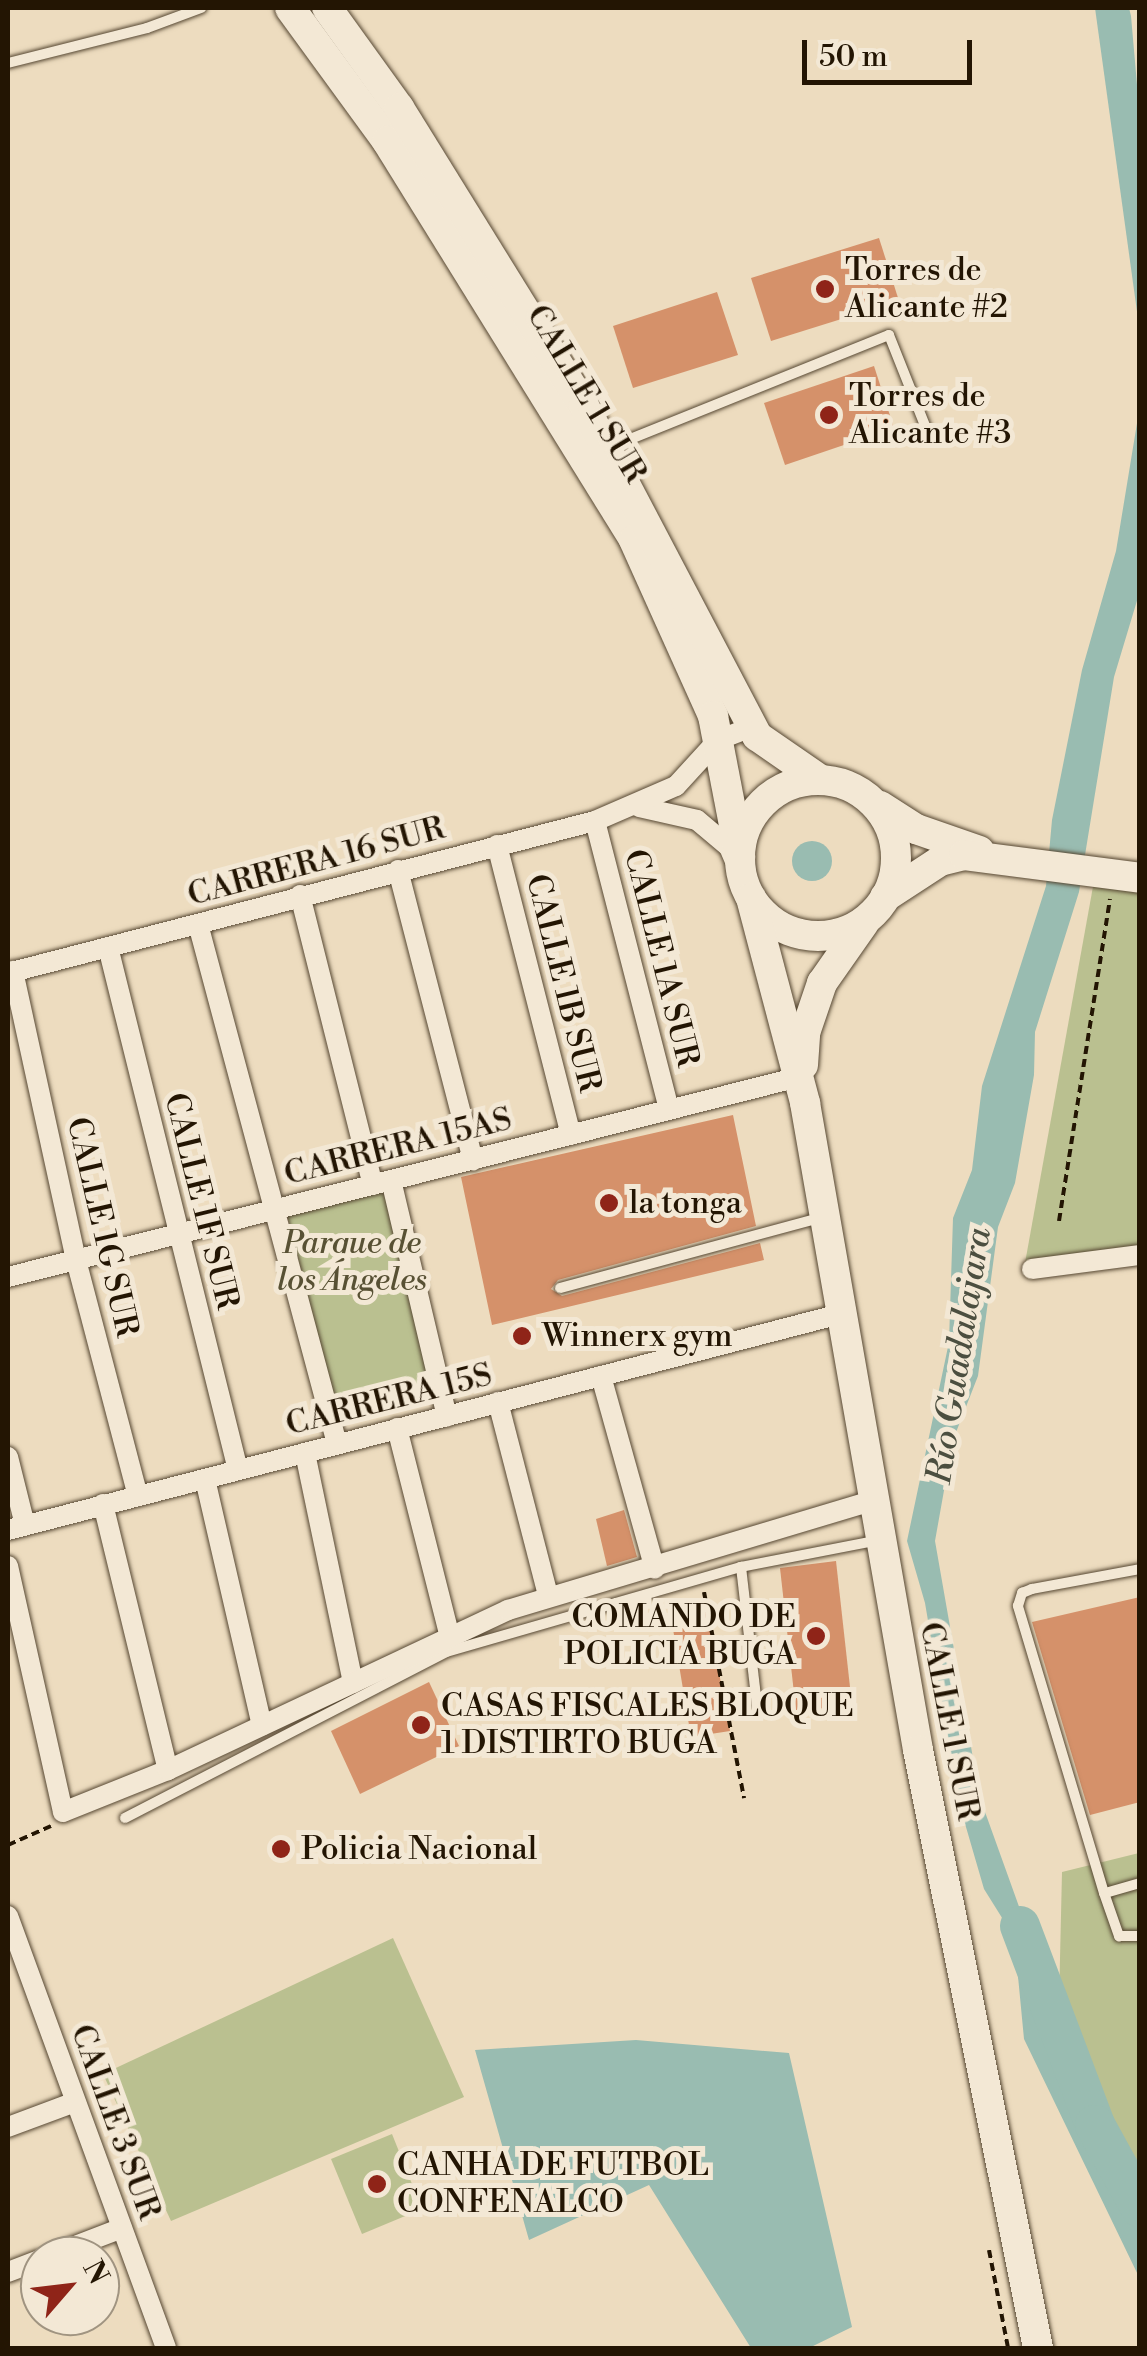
<!DOCTYPE html>
<meta charset="utf-8">
<style>
body{margin:0}
#map{position:relative;width:1147px;height:2356px;overflow:hidden;background:#eddcbf;font-family:"Libre Bodoni",serif}
div>[style]{position:absolute}
[style*='--x']{left:calc(var(--x)*1px);top:calc(var(--y)*1px);width:calc(var(--w)*1px);rotate:calc(var(--a)*1deg)}
.green>*{inset:0;background:#bac090}
.water>*{inset:0;background:#99bcb1}
.round{border-radius:50%}
.river>*{height:40px;margin:-20px;padding:0 20px;transform-origin:20px;border-radius:20px;background:#99bcb1}
.building>*{inset:0;background:#d5916a}
.path>*{height:4px;margin-top:-2px;transform-origin:0;background:repeating-linear-gradient(90deg,#231503 0 8px,transparent 0 13px)}
.roads{filter:drop-shadow(0 0 2px #564732) drop-shadow(0 0 2px #564732)}
.lane>*{height:10px;margin:-5px;padding:0 5px;transform-origin:5px;border-radius:5px;background:#f3e8d5}
.street>*{height:20px;margin:-10px;padding:0 10px;transform-origin:10px;border-radius:10px;background:#f3e8d5}
.secondary>*{height:30px;margin:-15px;padding:0 15px;transform-origin:15px;border-radius:15px;background:#f3e8d5}
.secondary>.ring{margin:-15px;padding:0;box-sizing:content-box;background:none;border:30px solid #f3e8d5;border-radius:50%}
.dots>*{width:28px;height:28px;translate:-50% -50%;box-sizing:border-box;border:5px solid #f3e8d5;border-radius:50%}
span{translate:-50% -50%;white-space:nowrap;text-align:center;line-height:1.15;-webkit-text-stroke:10px #f3e8d5;paint-order:stroke}
.poi-label{font-size:32px;color:#231503}
.left{translate:0 -50%;text-align:left}
.right{translate:-100% -50%;text-align:right}
.street-label{font-size:32px;color:#231503}
.park-label{font-size:32px;color:#585134;font-style:italic}
.water-label{font-size:35px;color:#4c4f40;font-style:italic}
.frame{position:absolute;inset:0;border:10px solid #231503;pointer-events:none}
.north{position:absolute;left:20px;top:2236px;width:100px;height:100px;box-sizing:border-box;background:#f3e8d5;border:2px solid #a09481;border-radius:50%;rotate:62deg;font-size:28px;font-weight:700;line-height:40px;text-align:center;color:#231503}
.north::after{content:'';display:block;margin:auto;width:35px;height:45px;background:#8f2418;clip-path:polygon(50% 0,100% 100%,50% 72%,0 100%)}
.scale{position:absolute;left:802px;top:40px;width:170px;height:45px;box-sizing:border-box;border:5px solid #231503;border-top:0;padding-left:12px;font-size:30px;line-height:35px;white-space:nowrap;color:#231503;-webkit-text-stroke:8px #f3e8d5;paint-order:stroke}
</style>
<div id="map">
<div class="green">
<div style="clip-path:polygon(1094px 881px,1139px 885px,1139px 1249px,1025px 1263px)"></div>
<div style="clip-path:polygon(386px 1187px,435px 1391px,340px 1422px,286px 1211px)"></div>
<div style="clip-path:polygon(1139px 1853px,1139px 2220px,1058px 2046px,1062px 1872px)"></div>
<div style="clip-path:polygon(393px 1938px,464px 2097px,171px 2221px,103px 2074px)"></div>
<div style="clip-path:polygon(392px 2134px,422px 2209px,362px 2234px,331px 2159px)"></div>
</div>
<div class="water">
<div style="clip-path:polygon(1095px 8px,1129px 8px,1131px 16px,1140px 119px,1139px 326px)"></div>
<div style="clip-path:polygon(1139px 411px,1139px 594px,1114px 677px,1079px 892px,1035px 1032px,1034px 1075px,1015px 1183px,998px 1227px,978px 1376px,953px 1440px,935px 1541px,980px 1798px,1040px 1965px,1045px 2032px,1139px 2230px,1139px 2277px,1024px 2039px,1017px 1966px,1009px 1929px,984px 1889px,959px 1803px,925px 1603px,907px 1541px,949px 1342px,953px 1218px,972px 1170px,982px 1086px,1046px 886px,1052px 820px,1082px 670px,1116px 551px)"></div>
<div class="round" style="left:792px;top:841px;width:40px;height:40px"></div>
<div style="clip-path:polygon(636px 2040px,789px 2053px,852px 2327px,809px 2348px,751px 2348px,649px 2185px,529px 2240px,475px 2050px)"></div>
</div>
<div class="river">
<div style="--x:1020;--y:1926;--w:213;--a:69.3"></div>
<div style="--x:1095;--y:2125;--w:94;--a:61.2"></div>
</div>
<div class="building">
<div style="clip-path:polygon(879px 238px,899px 301px,771px 341px,751px 278px)"></div>
<div style="clip-path:polygon(717px 292px,738px 355px,633px 388px,613px 326px)"></div>
<div style="clip-path:polygon(874px 366px,894px 428px,785px 465px,764px 403px)"></div>
<div style="clip-path:polygon(733px 1115px,756px 1226px,558px 1280px,551px 1289px,562px 1296px,760px 1243px,764px 1260px,492px 1325px,461px 1177px)"></div>
<div style="clip-path:polygon(624px 1510px,637px 1557px,607px 1566px,596px 1519px)"></div>
<div style="clip-path:polygon(836px 1561px,852px 1705px,796px 1711px,780px 1568px)"></div>
<div style="clip-path:polygon(1140px 1597px,1140px 1802px,1090px 1815px,1032px 1622px)"></div>
<div style="clip-path:polygon(706px 1604px,730px 1731px,691px 1737px,670px 1611px)"></div>
<div style="clip-path:polygon(429px 1682px,459px 1746px,360px 1794px,331px 1731px)"></div>
</div>
<div class="path">
<div style="--x:1059;--y:1221;--w:326;--a:-81"></div>
<div style="--x:704;--y:1592;--w:210;--a:79"></div>
<div style="--x:8;--y:1845;--w:47;--a:-23.8"></div>
<div style="--x:989;--y:2250;--w:100;--a:79"></div>
</div>
<div class="roads">
<div class="lane">
<div style="--x:8;--y:63;--w:143;--a:-14.1"></div>
<div style="--x:147;--y:28;--w:58;--a:-20.3"></div>
<div style="--x:608;--y:448;--w:303;--a:-21.9"></div>
<div style="--x:889;--y:335;--w:105;--a:68.3"></div>
<div style="--x:560;--y:1288;--w:268;--a:-15.1"></div>
<div style="--x:741;--y:1567;--w:139;--a:83.4"></div>
<div style="--x:125;--y:1818;--w:361;--a:-27.3"></div>
<div style="--x:446;--y:1652;--w:307;--a:-16.1"></div>
<div style="--x:741;--y:1567;--w:142;--a:-11"></div>
<div style="--x:1140;--y:1883;--w:37;--a:164"></div>
<div style="--x:1104;--y:1893;--w:46;--a:70.8"></div>
<div style="--x:1119;--y:1936;--w:21;--a:0"></div>
<div style="--x:1104;--y:1893;--w:300;--a:-106.7"></div>
<div style="--x:1018;--y:1606;--w:14;--a:-73"></div>
<div style="--x:1022;--y:1593;--w:11;--a:-22"></div>
<div style="--x:1032;--y:1589;--w:110;--a:-10.5"></div>
</div>
<div class="street">
<div style="--x:639;--y:807;--w:59;--a:12.6"></div>
<div style="--x:697;--y:820;--w:42;--a:40.2"></div>
<div style="--x:729;--y:847;--w:34;--a:67"></div>
<div style="--x:595;--y:821;--w:298;--a:75.6"></div>
<div style="--x:497;--y:845;--w:299;--a:75.7"></div>
<div style="--x:398;--y:870;--w:300;--a:75.5"></div>
<div style="--x:300;--y:895;--w:299;--a:75.9"></div>
<div style="--x:198;--y:924;--w:538;--a:75.03"></div>
<div style="--x:108;--y:947;--w:539;--a:76.04"></div>
<div style="--x:13;--y:971;--w:296;--a:77.7"></div>
<div style="--x:76;--y:1260;--w:244;--a:75.3"></div>
<div style="--x:8;--y:973;--w:606;--a:-14.52"></div>
<div style="--x:595;--y:821;--w:88;--a:-23.4"></div>
<div style="--x:676;--y:786;--w:62;--a:-47.6"></div>
<div style="--x:718;--y:740;--w:30;--a:-21"></div>
<div style="--x:746;--y:729;--w:13;--a:32"></div>
<div style="--x:391;--y:1180;--w:243;--a:76.7"></div>
<div style="--x:1032;--y:1269;--w:109;--a:-7.4"></div>
<div style="--x:8;--y:1277;--w:820;--a:-14.19"></div>
<div style="--x:601;--y:1376;--w:200;--a:74.4"></div>
<div style="--x:498;--y:1402;--w:199;--a:75.5"></div>
<div style="--x:397;--y:1428;--w:211;--a:75.8"></div>
<div style="--x:305;--y:1453;--w:235;--a:78.2"></div>
<div style="--x:8;--y:1457;--w:70;--a:76"></div>
<div style="--x:205;--y:1479;--w:253;--a:77"></div>
<div style="--x:103;--y:1504;--w:274;--a:76.3"></div>
<div style="--x:8;--y:1530;--w:864;--a:-14.55"></div>
<div style="--x:8;--y:1566;--w:252;--a:77.4"></div>
<div style="--x:63;--y:1812;--w:113;--a:-21.8"></div>
<div style="--x:168;--y:1770;--w:376;--a:-25.2"></div>
<div style="--x:508;--y:1610;--w:382;--a:-16.7"></div>
<div style="--x:8;--y:1916;--w:460;--a:69.9"></div>
<div style="--x:8;--y:2127;--w:72;--a:-20.5"></div>
<div style="--x:49;--y:2256;--w:78;--a:-21"></div>
<div style="--x:8;--y:2272;--w:34;--a:-21"></div>
</div>
<div class="secondary">
<div style="--x:290;--y:8;--w:165;--a:53.9"></div>
<div style="--x:387;--y:141;--w:469;--a:58.2"></div>
<div style="--x:634;--y:540;--w:193;--a:65.8"></div>
<div style="--x:713;--y:716;--w:143;--a:79.1"></div>
<div style="--x:327;--y:8;--w:123;--a:54.2"></div>
<div style="--x:399;--y:108;--w:351;--a:58.2"></div>
<div style="--x:584;--y:406;--w:373;--a:62.3"></div>
<div style="--x:757;--y:736;--w:75;--a:34.7"></div>
<div class="ring" style="left:740px;top:780px;width:126px;height:126px"></div>
<div style="--x:880;--y:806;--w:43;--a:32.6"></div>
<div style="--x:916;--y:829;--w:67;--a:19.2"></div>
<div style="--x:885;--y:897;--w:66;--a:-33.2"></div>
<div style="--x:940;--y:861;--w:25;--a:-14"></div>
<div style="--x:964;--y:855;--w:177;--a:7.4"></div>
<div style="--x:751;--y:898;--w:212;--a:75.2"></div>
<div style="--x:805;--y:1103;--w:657;--a:80.09"></div>
<div style="--x:918;--y:1750;--w:610;--a:78.65"></div>
<div style="--x:803;--y:1065;--w:32;--a:-86"></div>
<div style="--x:805;--y:1033;--w:53;--a:-71.2"></div>
<div style="--x:822;--y:983;--w:73;--a:-55"></div>
</div>
</div>
<div class="dots">
<div style="left:825px;top:289px;background:#8f2418"></div>
<div style="left:829px;top:415px;background:#8f2418"></div>
<div style="left:609px;top:1203px;background:#8f2418"></div>
<div style="left:522px;top:1336px;background:#8f2418"></div>
<div style="left:816px;top:1636px;background:#8f2418"></div>
<div style="left:421px;top:1725px;background:#8f2418"></div>
<div style="left:281px;top:1849px;background:#8f2418"></div>
<div style="left:377px;top:2184px;background:#8f2418"></div>
</div>
<div class="poi-label">
<span class="left" style="left:845px;top:289px">Torres de<br>Alicante #2</span>
<span class="left" style="left:849px;top:415px">Torres de<br>Alicante #3</span>
<span class="left" style="left:629px;top:1203px">la tonga</span>
<span class="left" style="left:542px;top:1336px">Winnerx gym</span>
<span class="right" style="left:796px;top:1636px">COMANDO DE<br>POLICIA BUGA</span>
<span class="left" style="left:441px;top:1725px">CASAS FISCALES BLOQUE<br>1 DISTIRTO BUGA</span>
<span class="left" style="left:301px;top:1849px">Policia Nacional</span>
<span class="left" style="left:397px;top:2184px">CANHA DE FUTBOL<br>CONFENALCO</span>
</div>
<div class="street-label">
<span style="left:586px;top:394px;rotate:59deg">CALLE 1 SUR</span>
<span style="left:316px;top:862px;rotate:-15deg">CARRERA 16 SUR</span>
<span style="left:661px;top:958px;rotate:76deg">CALLE 1A SUR</span>
<span style="left:563px;top:983px;rotate:76deg">CALLE 1B SUR</span>
<span style="left:398px;top:1147px;rotate:-14deg">CARRERA 15AS</span>
<span style="left:201px;top:1201px;rotate:76deg">CALLE 1F SUR</span>
<span style="left:102px;top:1227px;rotate:77deg">CALLE 1G SUR</span>
<span style="left:389px;top:1400px;rotate:-14deg">CARRERA 15S</span>
<span style="left:949px;top:1721px;rotate:79deg">CALLE 1 SUR</span>
<span style="left:115px;top:2122px;rotate:70deg">CALLE 3 SUR</span>
</div>
<div class="park-label">
<span style="left:352px;top:1262px">Parque de<br>los Ángeles</span>
</div>
<div class="water-label">
<span style="left:960px;top:1356px;rotate:-81deg">Río Guadalajara</span>
</div>
<div class="frame"></div>
<div class="north">N</div>
<div class="scale">50 m</div>
</div>
